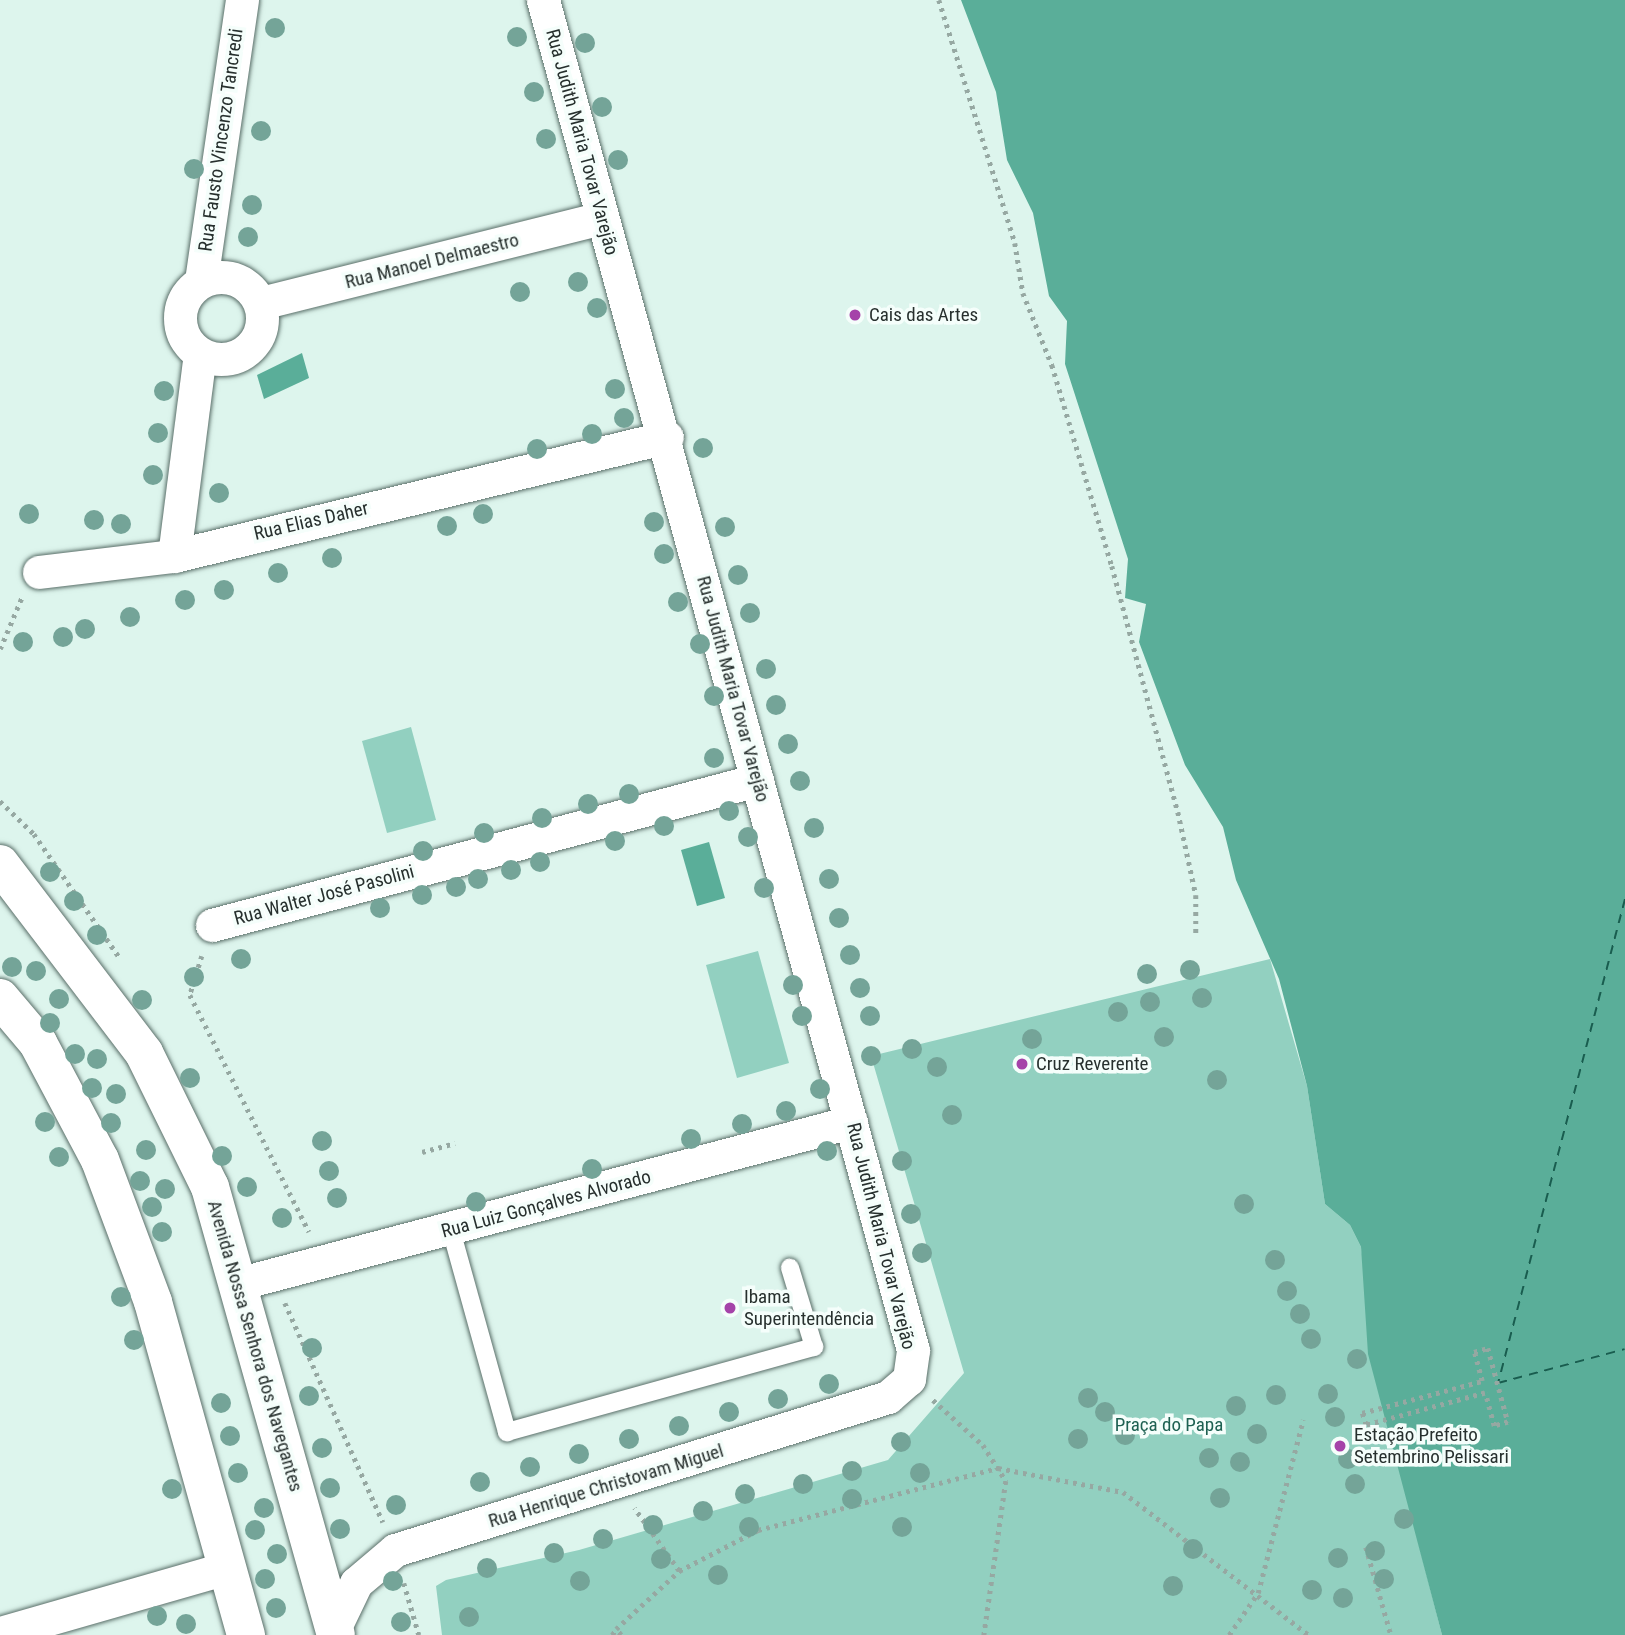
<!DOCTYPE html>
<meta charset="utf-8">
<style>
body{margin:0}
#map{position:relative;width:1625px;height:1635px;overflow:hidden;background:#ddf5ed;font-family:"Roboto Condensed",sans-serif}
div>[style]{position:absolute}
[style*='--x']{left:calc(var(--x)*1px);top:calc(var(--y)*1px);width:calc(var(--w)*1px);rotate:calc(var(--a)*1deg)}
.green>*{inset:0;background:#92d0c0}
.water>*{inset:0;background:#5aae99}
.ferry>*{height:2px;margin-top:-1px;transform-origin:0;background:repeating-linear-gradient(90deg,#195d4f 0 9px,transparent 0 16px)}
.path>*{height:4.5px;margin-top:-2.25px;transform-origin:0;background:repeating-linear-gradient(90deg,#96a8a2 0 3.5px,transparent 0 8.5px)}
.roads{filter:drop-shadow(0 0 2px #5a6f69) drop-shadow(0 0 2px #5a6f69)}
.service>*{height:18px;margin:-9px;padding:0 9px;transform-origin:9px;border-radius:9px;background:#fff}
.minor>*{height:33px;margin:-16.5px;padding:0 16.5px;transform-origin:16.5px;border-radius:16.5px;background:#fff}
.minor>.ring{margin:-16.5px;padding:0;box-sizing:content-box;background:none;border:33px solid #fff;border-radius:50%}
.secondary>*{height:38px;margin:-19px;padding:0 19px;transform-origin:19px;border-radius:19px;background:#fff}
.trees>*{width:20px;height:20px;margin:-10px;border-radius:50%;background:#74a498}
.dots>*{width:19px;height:19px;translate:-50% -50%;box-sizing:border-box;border:4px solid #f5fefb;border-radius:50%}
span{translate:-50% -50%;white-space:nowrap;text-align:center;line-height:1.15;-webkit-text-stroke:7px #f5fefb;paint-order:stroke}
.street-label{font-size:19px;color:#27302e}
.poi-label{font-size:19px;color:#27302e}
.left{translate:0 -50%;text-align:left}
.park-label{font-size:19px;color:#1e6152}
</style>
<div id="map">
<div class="green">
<div style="clip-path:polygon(411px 727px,436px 820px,387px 833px,362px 741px)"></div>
<div style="clip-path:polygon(758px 951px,789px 1063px,737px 1078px,706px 965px)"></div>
<div style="clip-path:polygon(1270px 959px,1307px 1086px,1325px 1204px,1350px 1225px,1361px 1247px,1380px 1393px,1442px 1635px,442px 1635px,436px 1586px,446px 1580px,579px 1550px,888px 1460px,964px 1373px,871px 1056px)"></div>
</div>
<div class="water">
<div style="clip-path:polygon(961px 0,1625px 0,1625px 1635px,1442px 1635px,1368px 1354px,1361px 1247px,1350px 1225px,1325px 1204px,1307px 1086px,1279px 979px,1236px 880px,1223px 827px,1185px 765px,1139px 642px,1146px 604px,1125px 598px,1128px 559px,1065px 364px,1067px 321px,1049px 296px,1033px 213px,1007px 160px,996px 92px)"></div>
<div style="clip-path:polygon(302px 353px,309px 378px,264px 399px,257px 375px)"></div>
<div style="clip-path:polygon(709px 842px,725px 898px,697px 906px,681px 850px)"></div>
</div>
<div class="ferry">
<div style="--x:1625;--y:899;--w:500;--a:104.7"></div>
<div style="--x:1498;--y:1383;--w:131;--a:-15"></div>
</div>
<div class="path">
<div style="--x:939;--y:0;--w:255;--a:72.6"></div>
<div style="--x:1015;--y:243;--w:51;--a:80.9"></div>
<div style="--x:1023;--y:293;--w:78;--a:68.1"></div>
<div style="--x:1052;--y:365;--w:210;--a:73.4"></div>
<div style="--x:1112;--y:566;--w:255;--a:75"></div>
<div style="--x:1178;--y:812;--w:85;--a:77.8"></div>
<div style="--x:1196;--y:895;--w:41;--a:90"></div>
<div style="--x:0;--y:649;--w:56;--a:-67.1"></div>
<div style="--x:0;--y:801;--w:47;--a:44.1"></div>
<div style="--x:34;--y:834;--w:151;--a:55.3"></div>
<div style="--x:202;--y:956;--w:41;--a:107.1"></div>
<div style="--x:190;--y:995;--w:265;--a:63.3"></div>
<div style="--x:422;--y:1152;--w:34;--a:-15"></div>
<div style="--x:285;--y:1303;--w:240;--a:65.9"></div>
<div style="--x:1488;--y:1348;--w:77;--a:74.9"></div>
<div style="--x:1508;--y:1422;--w:15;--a:164"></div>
<div style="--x:1494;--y:1426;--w:34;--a:-105"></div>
<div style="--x:1485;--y:1393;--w:123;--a:164.9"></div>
<div style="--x:1366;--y:1425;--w:13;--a:-108"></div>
<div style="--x:1362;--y:1413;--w:124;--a:-14.9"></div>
<div style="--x:1482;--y:1381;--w:30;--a:-105"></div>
<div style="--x:1474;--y:1352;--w:15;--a:-16"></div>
<div style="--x:933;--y:1400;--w:67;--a:42"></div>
<div style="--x:983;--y:1445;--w:43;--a:57.4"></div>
<div style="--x:1006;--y:1481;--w:156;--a:98.1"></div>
<div style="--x:1366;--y:1547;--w:91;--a:74.1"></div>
<div style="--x:679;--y:1571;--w:89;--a:-27.4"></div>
<div style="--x:758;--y:1530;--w:248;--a:-14.5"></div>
<div style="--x:998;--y:1468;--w:127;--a:10.9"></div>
<div style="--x:1123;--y:1492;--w:235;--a:37.6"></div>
<div style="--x:404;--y:1583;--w:54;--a:73.9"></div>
<div style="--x:612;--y:1635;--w:7;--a:-56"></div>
<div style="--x:621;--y:1635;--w:8;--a:-130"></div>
<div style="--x:616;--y:1629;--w:86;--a:-42.6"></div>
<div style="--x:679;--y:1571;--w:77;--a:-125.5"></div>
<div style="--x:1229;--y:1635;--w:51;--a:-55.4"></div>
<div style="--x:1258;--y:1593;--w:179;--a:-75.4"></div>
</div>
<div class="roads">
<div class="service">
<div style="--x:451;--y:1230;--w:210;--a:74.5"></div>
<div style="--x:507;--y:1432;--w:319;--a:-15.5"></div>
<div style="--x:814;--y:1347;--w:83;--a:-106.9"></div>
</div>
<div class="minor">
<div class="ring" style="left:180px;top:277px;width:49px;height:49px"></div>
<div style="--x:201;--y:281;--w:284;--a:-81.7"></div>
<div style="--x:261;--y:303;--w:351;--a:-14"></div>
<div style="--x:174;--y:556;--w:204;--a:-82.7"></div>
<div style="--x:39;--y:572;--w:136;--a:-6.8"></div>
<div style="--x:174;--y:556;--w:507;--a:-13.57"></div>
<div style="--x:212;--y:925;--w:564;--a:-14.9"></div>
<div style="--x:241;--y:1283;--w:631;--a:-14.79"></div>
<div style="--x:334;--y:1629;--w:51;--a:-64.4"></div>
<div style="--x:356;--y:1583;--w:51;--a:-40.2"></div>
<div style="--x:395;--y:1550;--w:516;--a:-17.24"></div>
<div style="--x:888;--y:1397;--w:28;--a:-41"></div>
<div style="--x:909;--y:1379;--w:29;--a:-82"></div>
<div style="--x:913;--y:1350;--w:1400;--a:-105.33"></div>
<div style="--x:0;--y:1633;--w:235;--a:-16"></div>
</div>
<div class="secondary">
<div style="--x:0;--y:864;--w:238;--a:52.7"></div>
<div style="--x:144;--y:1053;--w:149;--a:63.8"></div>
<div style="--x:210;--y:1187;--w:465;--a:74.3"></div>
<div style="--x:0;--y:998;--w:59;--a:49.8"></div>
<div style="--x:38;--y:1043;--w:132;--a:62.1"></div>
<div style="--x:100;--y:1160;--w:152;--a:69.5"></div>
<div style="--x:153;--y:1302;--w:346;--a:74.4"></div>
</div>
</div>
<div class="trees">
<div style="left:275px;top:28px"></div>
<div style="left:517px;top:37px"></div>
<div style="left:585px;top:43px"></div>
<div style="left:534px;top:92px"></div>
<div style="left:602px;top:107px"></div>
<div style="left:261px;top:131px"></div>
<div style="left:546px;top:139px"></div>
<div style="left:618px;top:160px"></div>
<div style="left:194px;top:169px"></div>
<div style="left:252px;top:205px"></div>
<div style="left:248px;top:237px"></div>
<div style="left:578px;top:282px"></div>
<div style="left:520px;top:292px"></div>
<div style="left:597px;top:308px"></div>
<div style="left:615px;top:389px"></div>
<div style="left:164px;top:391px"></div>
<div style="left:624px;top:418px"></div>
<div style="left:158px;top:433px"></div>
<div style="left:592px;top:434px"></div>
<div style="left:703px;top:448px"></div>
<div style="left:537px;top:449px"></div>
<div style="left:153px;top:475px"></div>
<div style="left:219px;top:493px"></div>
<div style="left:29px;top:514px"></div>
<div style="left:483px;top:514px"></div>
<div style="left:94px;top:520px"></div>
<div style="left:654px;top:522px"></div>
<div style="left:121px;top:524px"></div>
<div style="left:447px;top:526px"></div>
<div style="left:725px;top:527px"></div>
<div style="left:664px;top:554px"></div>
<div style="left:332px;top:558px"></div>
<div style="left:278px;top:573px"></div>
<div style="left:738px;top:575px"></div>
<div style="left:224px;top:590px"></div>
<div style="left:185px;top:600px"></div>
<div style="left:678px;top:602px"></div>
<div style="left:750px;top:613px"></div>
<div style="left:130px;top:617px"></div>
<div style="left:85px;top:629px"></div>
<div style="left:63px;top:637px"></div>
<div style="left:23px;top:642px"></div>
<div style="left:700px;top:644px"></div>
<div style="left:766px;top:669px"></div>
<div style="left:714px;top:696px"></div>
<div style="left:776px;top:705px"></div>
<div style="left:788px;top:744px"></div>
<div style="left:714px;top:758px"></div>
<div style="left:800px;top:781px"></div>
<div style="left:629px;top:794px"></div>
<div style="left:588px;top:804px"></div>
<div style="left:729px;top:811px"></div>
<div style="left:542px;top:818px"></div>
<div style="left:664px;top:826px"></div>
<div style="left:814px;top:828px"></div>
<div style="left:484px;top:833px"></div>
<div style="left:748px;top:837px"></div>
<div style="left:615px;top:841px"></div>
<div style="left:423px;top:851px"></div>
<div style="left:540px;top:862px"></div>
<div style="left:511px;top:870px"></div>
<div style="left:50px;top:872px"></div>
<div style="left:478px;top:879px"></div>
<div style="left:829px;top:879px"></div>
<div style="left:456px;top:887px"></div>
<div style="left:764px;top:888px"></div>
<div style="left:422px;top:895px"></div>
<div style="left:74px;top:901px"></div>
<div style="left:380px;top:908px"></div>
<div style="left:839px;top:918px"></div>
<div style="left:97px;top:935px"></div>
<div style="left:850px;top:955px"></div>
<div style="left:241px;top:959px"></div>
<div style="left:12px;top:967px"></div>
<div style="left:1190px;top:970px"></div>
<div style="left:36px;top:971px"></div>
<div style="left:1147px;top:974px"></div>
<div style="left:194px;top:977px"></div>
<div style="left:793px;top:985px"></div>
<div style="left:860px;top:988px"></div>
<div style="left:1202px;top:998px"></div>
<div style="left:59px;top:999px"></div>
<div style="left:142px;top:1000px"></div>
<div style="left:1150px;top:1002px"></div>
<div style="left:1118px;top:1012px"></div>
<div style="left:802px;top:1016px"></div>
<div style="left:870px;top:1016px"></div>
<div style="left:50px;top:1023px"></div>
<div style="left:1164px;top:1037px"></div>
<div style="left:1032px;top:1039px"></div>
<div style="left:912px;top:1049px"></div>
<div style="left:75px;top:1054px"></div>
<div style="left:871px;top:1056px"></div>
<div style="left:97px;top:1059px"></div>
<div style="left:937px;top:1067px"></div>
<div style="left:190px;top:1078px"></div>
<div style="left:1217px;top:1080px"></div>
<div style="left:92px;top:1088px"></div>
<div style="left:820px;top:1089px"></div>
<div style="left:116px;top:1094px"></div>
<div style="left:786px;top:1111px"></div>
<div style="left:952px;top:1115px"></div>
<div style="left:45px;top:1122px"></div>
<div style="left:111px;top:1123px"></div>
<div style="left:742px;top:1124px"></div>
<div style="left:691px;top:1139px"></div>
<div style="left:322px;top:1141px"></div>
<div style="left:146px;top:1150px"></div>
<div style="left:827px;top:1151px"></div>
<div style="left:222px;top:1156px"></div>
<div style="left:59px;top:1157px"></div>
<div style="left:902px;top:1161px"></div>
<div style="left:592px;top:1169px"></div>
<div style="left:329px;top:1171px"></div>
<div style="left:140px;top:1181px"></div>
<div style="left:247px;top:1187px"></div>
<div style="left:165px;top:1189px"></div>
<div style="left:337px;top:1198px"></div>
<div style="left:476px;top:1202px"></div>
<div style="left:1244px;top:1204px"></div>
<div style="left:152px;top:1207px"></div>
<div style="left:911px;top:1214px"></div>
<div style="left:282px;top:1218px"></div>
<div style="left:162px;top:1232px"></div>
<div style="left:922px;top:1253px"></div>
<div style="left:1275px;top:1260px"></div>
<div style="left:1287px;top:1291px"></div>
<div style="left:121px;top:1297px"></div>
<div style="left:1300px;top:1314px"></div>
<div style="left:1311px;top:1339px"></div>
<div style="left:134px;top:1340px"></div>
<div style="left:312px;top:1348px"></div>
<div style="left:1357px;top:1359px"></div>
<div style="left:829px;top:1384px"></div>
<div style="left:1328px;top:1394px"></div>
<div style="left:1276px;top:1395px"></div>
<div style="left:309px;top:1396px"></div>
<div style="left:1088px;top:1398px"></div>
<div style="left:778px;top:1399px"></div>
<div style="left:221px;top:1403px"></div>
<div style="left:1236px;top:1406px"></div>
<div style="left:729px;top:1412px"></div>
<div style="left:1105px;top:1412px"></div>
<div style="left:1335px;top:1417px"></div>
<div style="left:679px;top:1426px"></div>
<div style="left:1257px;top:1434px"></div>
<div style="left:1125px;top:1435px"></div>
<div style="left:230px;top:1436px"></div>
<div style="left:629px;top:1439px"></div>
<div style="left:1078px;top:1439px"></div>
<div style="left:901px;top:1442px"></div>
<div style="left:322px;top:1448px"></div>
<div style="left:579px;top:1454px"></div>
<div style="left:1209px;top:1458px"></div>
<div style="left:1348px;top:1459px"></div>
<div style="left:1240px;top:1462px"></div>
<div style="left:530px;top:1467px"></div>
<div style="left:852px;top:1471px"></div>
<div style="left:238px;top:1473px"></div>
<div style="left:920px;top:1473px"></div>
<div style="left:480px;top:1482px"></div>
<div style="left:803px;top:1484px"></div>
<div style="left:1355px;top:1484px"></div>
<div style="left:330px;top:1488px"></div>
<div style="left:172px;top:1489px"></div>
<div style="left:745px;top:1494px"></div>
<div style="left:1220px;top:1498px"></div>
<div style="left:852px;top:1499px"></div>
<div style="left:396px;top:1505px"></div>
<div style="left:264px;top:1508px"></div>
<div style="left:703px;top:1511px"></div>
<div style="left:1404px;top:1519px"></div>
<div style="left:653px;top:1525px"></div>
<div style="left:749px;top:1527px"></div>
<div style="left:902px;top:1527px"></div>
<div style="left:340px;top:1529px"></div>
<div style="left:255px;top:1530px"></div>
<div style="left:603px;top:1539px"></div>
<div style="left:1193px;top:1549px"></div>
<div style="left:1375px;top:1551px"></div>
<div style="left:554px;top:1553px"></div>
<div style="left:277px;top:1554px"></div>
<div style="left:1338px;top:1558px"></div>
<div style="left:661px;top:1559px"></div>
<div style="left:487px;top:1568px"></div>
<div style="left:718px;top:1575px"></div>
<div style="left:265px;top:1579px"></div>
<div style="left:1384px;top:1579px"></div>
<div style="left:393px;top:1581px"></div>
<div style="left:580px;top:1581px"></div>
<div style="left:1173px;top:1586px"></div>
<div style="left:1312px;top:1590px"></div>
<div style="left:1343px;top:1598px"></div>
<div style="left:276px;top:1608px"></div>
<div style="left:157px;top:1616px"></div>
<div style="left:469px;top:1617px"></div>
<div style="left:401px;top:1622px"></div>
<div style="left:186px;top:1624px"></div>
</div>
<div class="dots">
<div style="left:855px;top:315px;background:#a543a9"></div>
<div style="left:1022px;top:1064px;background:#a543a9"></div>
<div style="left:730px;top:1308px;background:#a543a9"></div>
<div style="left:1340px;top:1446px;background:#a543a9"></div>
</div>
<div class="street-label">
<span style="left:221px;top:140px;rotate:-82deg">Rua Fausto Vincenzo Tancredi</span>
<span style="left:582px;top:142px;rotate:75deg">Rua Judith Maria Tovar Varejão</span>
<span style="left:432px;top:261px;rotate:-14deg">Rua Manoel Delmaestro</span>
<span style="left:311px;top:521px;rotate:-13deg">Rua Elias Daher</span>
<span style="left:733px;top:689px;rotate:75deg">Rua Judith Maria Tovar Varejão</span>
<span style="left:324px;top:895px;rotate:-15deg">Rua Walter José Pasolini</span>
<span style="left:546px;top:1204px;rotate:-15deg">Rua Luiz Gonçalves Alvorado</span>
<span style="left:881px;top:1236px;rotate:76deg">Rua Judith Maria Tovar Varejão</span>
<span style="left:255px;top:1346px;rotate:74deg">Avenida Nossa Senhora dos Navegantes</span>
<span style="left:606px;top:1486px;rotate:-17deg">Rua Henrique Christovam Miguel</span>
</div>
<div class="poi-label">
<span class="left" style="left:869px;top:315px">Cais das Artes</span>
<span class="left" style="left:1036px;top:1064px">Cruz Reverente</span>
<span class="left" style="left:744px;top:1308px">Ibama<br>Superintendência</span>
<span class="left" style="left:1354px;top:1446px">Estação Prefeito<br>Setembrino Pelissari</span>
</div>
<div class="park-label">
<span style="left:1169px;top:1425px">Praça do Papa</span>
</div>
</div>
